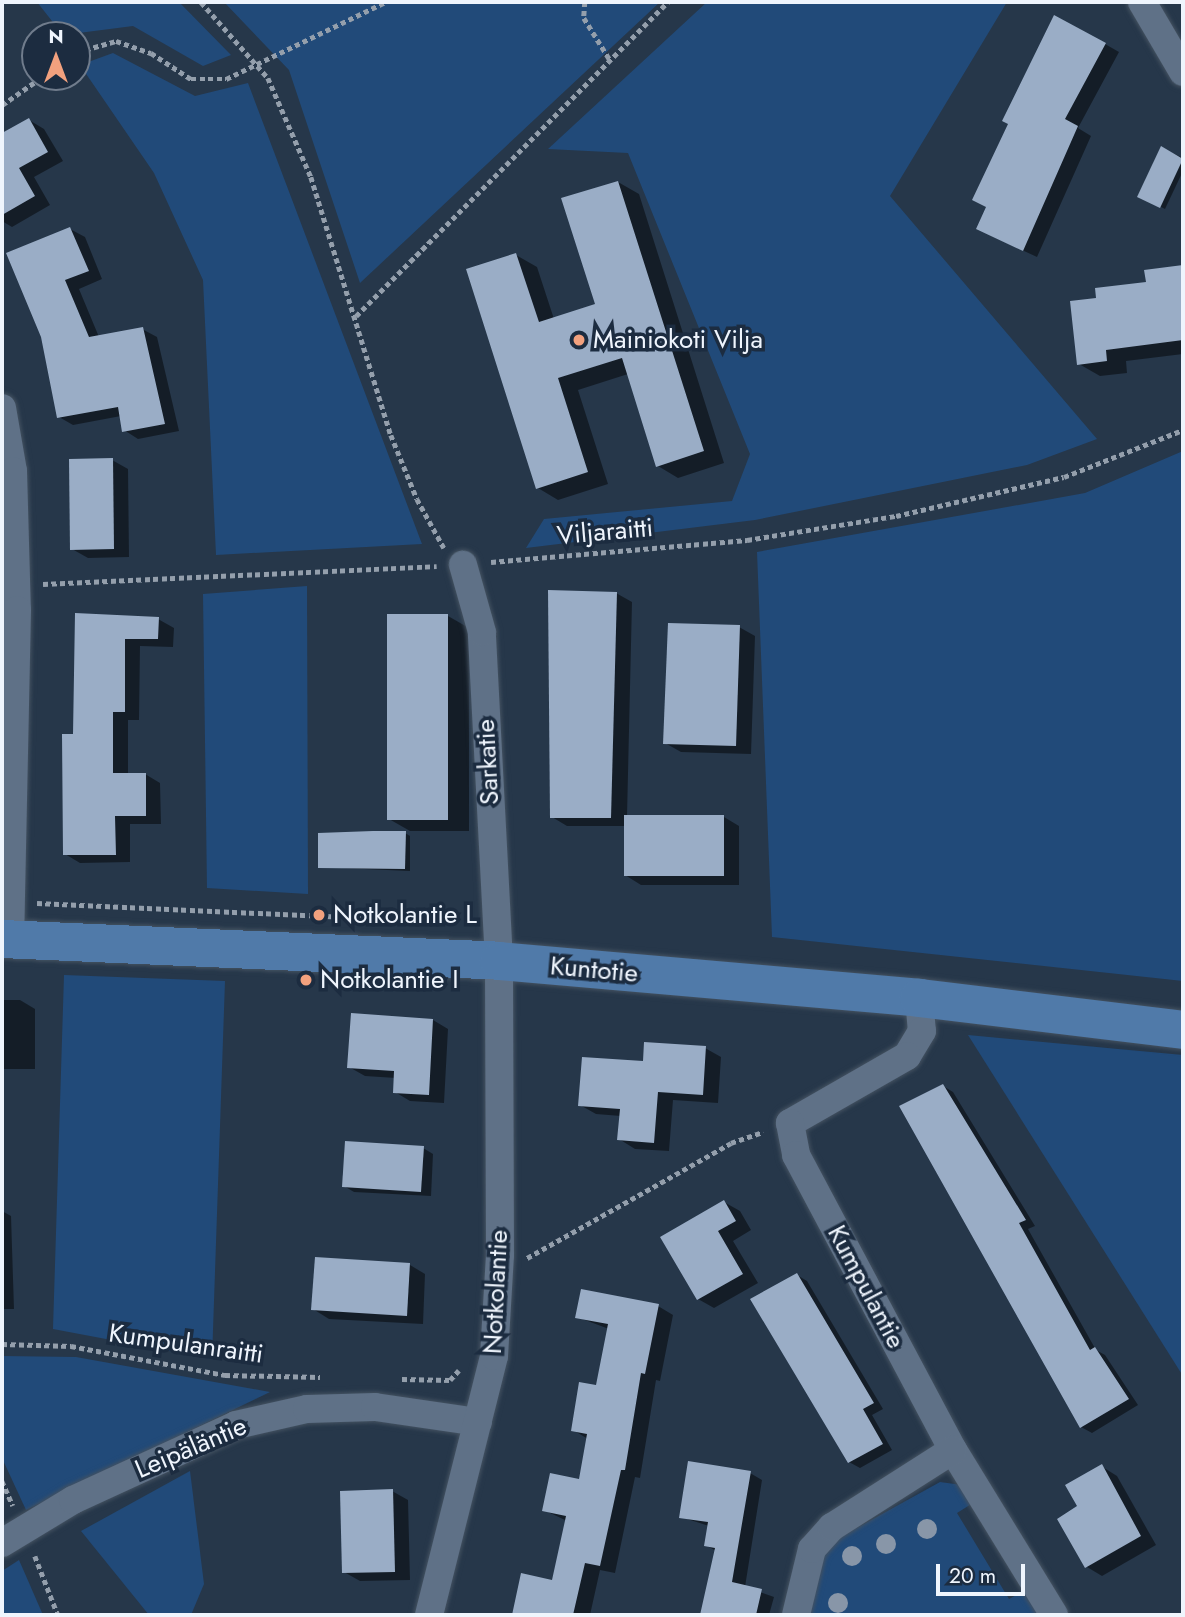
<!DOCTYPE html>
<meta charset="utf-8">
<style>
body{margin:0}
#map{position:relative;width:1185px;height:1617px;overflow:hidden;background:#26374a;font-family:Jost,sans-serif}
div>[style]{position:absolute}
[style*='--x']{left:calc(var(--x)*1px);top:calc(var(--y)*1px);width:calc(var(--w)*1px);rotate:calc(var(--a)*1deg)}
.green>*{inset:0;background:#214a79}
.shadow>*{inset:0;background:#0007}
.building>*{inset:0;background:#9aadc6}
.path>*{height:4.5px;margin-top:-2.25px;transform-origin:0;background:repeating-linear-gradient(90deg,#949fac 0 5px,transparent 0 8.5px)}
.roads{filter:drop-shadow(0 0 2px #445261) drop-shadow(0 0 2px #445261)}
.street>*{height:28px;margin:-14px;padding:0 14px;transform-origin:14px;border-radius:14px;background:#5f7187}
.secondary>*{height:38px;margin:-19px;padding:0 19px;transform-origin:19px;border-radius:19px;background:#507aa9}
.trees>*{width:20px;height:20px;margin:-10px;border-radius:50%;background:#8896a8}
.dots>*{width:19px;height:19px;translate:-50% -50%;box-sizing:border-box;border:4px solid #1c2c40;border-radius:50%}
span{translate:-50% -50%;white-space:nowrap;text-align:center;line-height:1.15;-webkit-text-stroke:7px #1c2c40;paint-order:stroke}
.poi-label{font-size:26px;color:#eff5fd}
.left{translate:0 -50%;text-align:left}
.street-label{font-size:26px;color:#eff5fd}
.frame{position:absolute;inset:0;border:4px solid #eff5fd;pointer-events:none}
.north{position:absolute;left:21px;top:21px;width:70px;height:70px;box-sizing:border-box;background:#1c2c40;border:2px solid #707c8c;border-radius:50%;rotate:0deg;font-size:19px;font-weight:700;line-height:28px;text-align:center;color:#eff5fd}
.north::after{content:'';display:block;margin:auto;width:24px;height:32px;background:#f2a17e;clip-path:polygon(50% 0,100% 100%,50% 72%,0 100%)}
.scale{position:absolute;left:936px;top:1564px;width:89px;height:32px;box-sizing:border-box;border:4px solid #eff5fd;border-top:0;padding-left:9px;font-size:21px;line-height:24px;white-space:nowrap;color:#eff5fd;-webkit-text-stroke:5px #1c2c40;paint-order:stroke}
</style>
<div id="map">
<div class="green">
<div style="clip-path:polygon(37px 2px,179px 2px,231px 55px,203px 66px,133px 26px,63px 35px)"></div>
<div style="clip-path:polygon(224px 2px,660px 2px,360px 283px,289px 70px)"></div>
<div style="clip-path:polygon(707px 2px,1007px 2px,890px 196px,1097px 439px,1027px 465px,755px 520px,526px 548px,544px 519px,732px 501px,750px 454px,628px 153px,548px 149px)"></div>
<div style="clip-path:polygon(113px 53px,195px 96px,248px 83px,422px 544px,216px 555px,203px 280px,154px 173px,80px 65px)"></div>
<div style="clip-path:polygon(1183px 451px,1183px 981px,772px 937px,757px 552px,1085px 493px)"></div>
<div style="clip-path:polygon(307px 586px,308px 894px,207px 888px,203px 594px)"></div>
<div style="clip-path:polygon(64px 975px,225px 981px,212px 1359px,53px 1329px)"></div>
<div style="clip-path:polygon(968px 1035px,1183px 1055px,1183px 1376px)"></div>
<div style="clip-path:polygon(2px 1356px,76px 1357px,270px 1392px,26px 1510px,2px 1458px)"></div>
<div style="clip-path:polygon(190px 1471px,204px 1584px,191px 1615px,149px 1615px,81px 1531px)"></div>
<div style="clip-path:polygon(940px 1482px,962px 1485px,973px 1503px,957px 1513px,1009px 1599px,1026px 1590px,1039px 1615px,810px 1615px,824px 1554px,835px 1540px)"></div>
<div style="clip-path:polygon(19px 1560px,43px 1615px,2px 1615px,2px 1571px)"></div>
</div>
<div class="shadow">
<div style="clip-path:polygon(1105px 44px,1119px 52px,1078px 128px,1091px 136px,1037px 257px,992px 236px)"></div>
<div style="clip-path:polygon(29px 120px,44px 129px,63px 161px,34px 177px,50px 205px,12px 227px,2px 221px,2px 135px)"></div>
<div style="clip-path:polygon(1162px 148px,1183px 158px,1183px 171px,1165px 209px,1139px 196px)"></div>
<div style="clip-path:polygon(618px 182px,639px 194px,724px 463px,678px 478px,658px 466px,628px 374px,578px 390px,608px 484px,558px 500px,538px 488px,516px 255px,537px 267px,554px 319px,597px 305px)"></div>
<div style="clip-path:polygon(70px 229px,85px 237px,102px 279px,79px 289px,99px 337px,142px 329px,157px 337px,179px 431px,138px 439px,124px 430px,121px 416px,73px 425px,59px 417px,43px 337px)"></div>
<div style="clip-path:polygon(1183px 267px,1183px 354px,1126px 361px,1127px 373px,1100px 376px,1079px 364px,1098px 300px,1148px 283px,1146px 271px)"></div>
<div style="clip-path:polygon(112px 460px,128px 469px,129px 557px,88px 558px,72px 549px)"></div>
<div style="clip-path:polygon(616px 593px,632px 602px,627px 817px,724px 817px,739px 826px,739px 885px,641px 885px,625px 875px,625px 826px,567px 826px,552px 817px)"></div>
<div style="clip-path:polygon(76px 615px,158px 619px,174px 628px,173px 647px,140px 646px,139px 720px,128px 720px,128px 774px,145px 774px,160px 783px,161px 824px,130px 824px,130px 862px,80px 863px,65px 854px,74px 735px)"></div>
<div style="clip-path:polygon(448px 616px,469px 628px,469px 831px,410px 831px,389px 819px)"></div>
<div style="clip-path:polygon(739px 627px,755px 636px,751px 754px,681px 752px,665px 743px)"></div>
<div style="clip-path:polygon(405px 833px,410px 836px,410px 871px,319px 867px)"></div>
<div style="clip-path:polygon(2px 1000px,20px 1000px,35px 1009px,35px 1069px,2px 1069px)"></div>
<div style="clip-path:polygon(433px 1020px,448px 1029px,444px 1103px,410px 1101px,395px 1092px,396px 1078px,365px 1076px,349px 1067px)"></div>
<div style="clip-path:polygon(705px 1048px,721px 1057px,718px 1103px,673px 1100px,669px 1151px,635px 1149px,619px 1139px,621px 1116px,596px 1114px,580px 1105px,644px 1063px)"></div>
<div style="clip-path:polygon(943px 1086px,953px 1092px,1035px 1226px,1028px 1229px,1096px 1350px,1105px 1355px,1138px 1405px,1092px 1433px,1081px 1427px)"></div>
<div style="clip-path:polygon(423px 1148px,433px 1154px,431px 1196px,354px 1192px,344px 1186px)"></div>
<div style="clip-path:polygon(724px 1202px,740px 1211px,751px 1230px,733px 1241px,758px 1283px,714px 1308px,698px 1299px)"></div>
<div style="clip-path:polygon(2px 1211px,11px 1216px,14px 1309px,2px 1309px)"></div>
<div style="clip-path:polygon(410px 1265px,425px 1274px,423px 1324px,329px 1319px,313px 1309px)"></div>
<div style="clip-path:polygon(797px 1275px,807px 1281px,883px 1409px,872px 1415px,892px 1450px,860px 1468px,849px 1462px)"></div>
<div style="clip-path:polygon(658px 1306px,673px 1315px,660px 1381px,656px 1380px,640px 1478px,635px 1477px,615px 1573px,600px 1570px,590px 1615px,513px 1615px,522px 1575px,553px 1582px,567px 1521px,544px 1510px,581px 1481px,588px 1439px,573px 1430px,598px 1387px,609px 1329px,577px 1317px)"></div>
<div style="clip-path:polygon(1101px 1466px,1117px 1476px,1156px 1545px,1102px 1576px,1087px 1567px,1079px 1506px)"></div>
<div style="clip-path:polygon(750px 1473px,762px 1480px,745px 1587px,774px 1597px,769px 1615px,702px 1615px,716px 1551px,706px 1545px,709px 1526px,681px 1517px)"></div>
<div style="clip-path:polygon(392px 1491px,408px 1500px,410px 1580px,360px 1581px,344px 1572px)"></div>
</div>
<div class="building">
<div style="clip-path:polygon(1054px 15px,1106px 43px,1065px 119px,1078px 126px,1023px 251px,976px 229px,986px 207px,972px 200px,1008px 124px,1002px 121px)"></div>
<div style="clip-path:polygon(29px 118px,48px 152px,19px 168px,35px 196px,2px 215px,2px 133px)"></div>
<div style="clip-path:polygon(1161px 146px,1183px 159px,1160px 208px,1137px 197px)"></div>
<div style="clip-path:polygon(618px 181px,704px 451px,656px 467px,622px 358px,558px 378px,588px 472px,536px 489px,466px 269px,516px 253px,539px 322px,595px 304px,561px 198px)"></div>
<div style="clip-path:polygon(70px 227px,89px 271px,65px 280px,89px 337px,143px 327px,165px 424px,122px 432px,118px 407px,57px 418px,41px 337px,6px 253px)"></div>
<div style="clip-path:polygon(1183px 265px,1183px 340px,1106px 350px,1107px 361px,1077px 365px,1070px 301px,1096px 298px,1095px 288px,1146px 282px,1144px 270px)"></div>
<div style="clip-path:polygon(113px 458px,114px 549px,70px 550px,69px 459px)"></div>
<div style="clip-path:polygon(548px 590px,617px 592px,611px 818px,550px 818px)"></div>
<div style="clip-path:polygon(75px 613px,159px 617px,158px 639px,125px 639px,125px 712px,113px 712px,113px 773px,146px 773px,146px 816px,115px 816px,116px 855px,63px 855px,62px 734px,73px 734px)"></div>
<div style="clip-path:polygon(387px 614px,448px 614px,448px 820px,387px 820px)"></div>
<div style="clip-path:polygon(668px 623px,740px 625px,736px 746px,663px 744px)"></div>
<div style="clip-path:polygon(624px 815px,724px 815px,724px 876px,624px 876px)"></div>
<div style="clip-path:polygon(373px 831px,406px 831px,405px 869px,318px 868px,318px 833px)"></div>
<div style="clip-path:polygon(351px 1013px,433px 1019px,429px 1095px,393px 1093px,394px 1071px,347px 1068px)"></div>
<div style="clip-path:polygon(644px 1042px,706px 1046px,703px 1095px,658px 1092px,654px 1143px,617px 1140px,620px 1109px,578px 1106px,582px 1057px,643px 1061px)"></div>
<div style="clip-path:polygon(943px 1084px,1026px 1220px,1019px 1223px,1090px 1350px,1095px 1347px,1129px 1399px,1080px 1428px,899px 1106px)"></div>
<div style="clip-path:polygon(345px 1141px,424px 1146px,421px 1192px,342px 1187px)"></div>
<div style="clip-path:polygon(724px 1200px,736px 1221px,718px 1231px,743px 1274px,697px 1300px,660px 1237px)"></div>
<div style="clip-path:polygon(315px 1257px,410px 1263px,407px 1316px,311px 1310px)"></div>
<div style="clip-path:polygon(797px 1273px,874px 1403px,863px 1409px,883px 1444px,848px 1463px,750px 1299px)"></div>
<div style="clip-path:polygon(581px 1289px,659px 1304px,645px 1374px,641px 1373px,625px 1470px,621px 1470px,600px 1566px,585px 1563px,573px 1615px,512px 1615px,521px 1573px,552px 1580px,566px 1516px,542px 1511px,550px 1473px,579px 1479px,587px 1434px,571px 1431px,579px 1382px,596px 1385px,608px 1324px,575px 1318px)"></div>
<div style="clip-path:polygon(688px 1461px,751px 1471px,732px 1582px,762px 1589px,756px 1615px,700px 1615px,715px 1548px,704px 1546px,708px 1522px,679px 1518px)"></div>
<div style="clip-path:polygon(1102px 1464px,1141px 1536px,1085px 1568px,1057px 1519px,1077px 1506px,1065px 1485px)"></div>
<div style="clip-path:polygon(393px 1489px,395px 1572px,342px 1573px,340px 1491px)"></div>
</div>
<div class="path">
<div style="--x:201;--y:2;--w:101;--a:48.6"></div>
<div style="--x:268;--y:78;--w:108;--a:66.5"></div>
<div style="--x:311;--y:177;--w:270;--a:72.8"></div>
<div style="--x:391;--y:435;--w:69;--a:67.9"></div>
<div style="--x:417;--y:499;--w:56;--a:61.1"></div>
<div style="--x:585;--y:2;--w:16;--a:94"></div>
<div style="--x:584;--y:18;--w:49;--a:58.2"></div>
<div style="--x:77;--y:52;--w:41;--a:-15.8"></div>
<div style="--x:116;--y:41;--w:37;--a:19"></div>
<div style="--x:151;--y:53;--w:48;--a:33"></div>
<div style="--x:191;--y:79;--w:35;--a:0"></div>
<div style="--x:226;--y:79;--w:177;--a:-25.8"></div>
<div style="--x:2;--y:105;--w:49;--a:-35"></div>
<div style="--x:356;--y:316;--w:443;--a:-45.2"></div>
<div style="--x:491;--y:562;--w:257;--a:-4.9"></div>
<div style="--x:747;--y:540;--w:151;--a:-9.2"></div>
<div style="--x:896;--y:516;--w:172;--a:-13.1"></div>
<div style="--x:1064;--y:477;--w:128;--a:-21.6"></div>
<div style="--x:43;--y:584;--w:394;--a:-2.6"></div>
<div style="--x:37;--y:903;--w:376;--a:2.6"></div>
<div style="--x:527;--y:1258;--w:234;--a:-29.4"></div>
<div style="--x:731;--y:1143;--w:34;--a:-19"></div>
<div style="--x:2;--y:1344;--w:69;--a:1.7"></div>
<div style="--x:71;--y:1346;--w:157;--a:10.7"></div>
<div style="--x:225;--y:1375;--w:95;--a:1.2"></div>
<div style="--x:402;--y:1379;--w:48;--a:1.2"></div>
<div style="--x:450;--y:1380;--w:13;--a:-48"></div>
<div style="--x:2;--y:1481;--w:27;--a:66"></div>
<div style="--x:35;--y:1556;--w:63;--a:68.7"></div>
</div>
<div class="roads">
<div class="street">
<div style="--x:1142;--y:2;--w:81;--a:59.6"></div>
<div style="--x:2;--y:408;--w:64;--a:80.1"></div>
<div style="--x:13;--y:471;--w:139;--a:88.4"></div>
<div style="--x:17;--y:610;--w:329;--a:91.2"></div>
<div style="--x:919;--y:998;--w:33;--a:85"></div>
<div style="--x:922;--y:1031;--w:29;--a:121"></div>
<div style="--x:907;--y:1056;--w:135;--a:150.2"></div>
<div style="--x:790;--y:1123;--w:33;--a:79"></div>
<div style="--x:796;--y:1155;--w:334;--a:62"></div>
<div style="--x:953;--y:1450;--w:193;--a:58.5"></div>
<div style="--x:2;--y:1543;--w:83;--a:-31.2"></div>
<div style="--x:73;--y:1500;--w:179;--a:-24.7"></div>
<div style="--x:236;--y:1425;--w:73;--a:-12.7"></div>
<div style="--x:307;--y:1409;--w:68;--a:-1.7"></div>
<div style="--x:375;--y:1407;--w:104;--a:8.3"></div>
<div style="--x:429;--y:1615;--w:267;--a:-75.9"></div>
<div style="--x:494;--y:1356;--w:101;--a:-86.6"></div>
<div style="--x:500;--y:1255;--w:294;--a:-90.2"></div>
<div style="--x:499;--y:961;--w:329;--a:-93"></div>
<div style="--x:482;--y:632;--w:70;--a:-105.8"></div>
<div style="--x:796;--y:1615;--w:68;--a:-76.4"></div>
<div style="--x:812;--y:1549;--w:30;--a:-48"></div>
<div style="--x:832;--y:1527;--w:143;--a:-32.5"></div>
</div>
<div class="secondary">
<div style="--x:2;--y:939;--w:497;--a:2.5"></div>
<div style="--x:499;--y:961;--w:422;--a:5"></div>
<div style="--x:919;--y:998;--w:266;--a:6.9"></div>
</div>
</div>
<div class="trees">
<div style="left:927px;top:1529px"></div>
<div style="left:886px;top:1544px"></div>
<div style="left:852px;top:1556px"></div>
<div style="left:838px;top:1603px"></div>
</div>
<div class="dots">
<div style="left:579px;top:340px;background:#f2a17e"></div>
<div style="left:319px;top:915px;background:#f2a17e"></div>
<div style="left:306px;top:980px;background:#f2a17e"></div>
</div>
<div class="poi-label">
<span class="left" style="left:593px;top:340px">Mainiokoti Vilja</span>
<span class="left" style="left:333px;top:915px">Notkolantie L</span>
<span class="left" style="left:320px;top:980px">Notkolantie I</span>
</div>
<div class="street-label">
<span style="left:605px;top:532px;rotate:-5deg">Viljaraitti</span>
<span style="left:488px;top:762px;rotate:-93deg">Sarkatie</span>
<span style="left:594px;top:970px;rotate:5deg">Kuntotie</span>
<span style="left:866px;top:1287px;rotate:62deg">Kumpulantie</span>
<span style="left:496px;top:1292px;rotate:-87deg">Notkolantie</span>
<span style="left:186px;top:1344px;rotate:8deg">Kumpulanraitti</span>
<span style="left:191px;top:1448px;rotate:-23deg">Leipäläntie</span>
</div>
<div class="frame"></div>
<div class="north">N</div>
<div class="scale">20 m</div>
</div>
